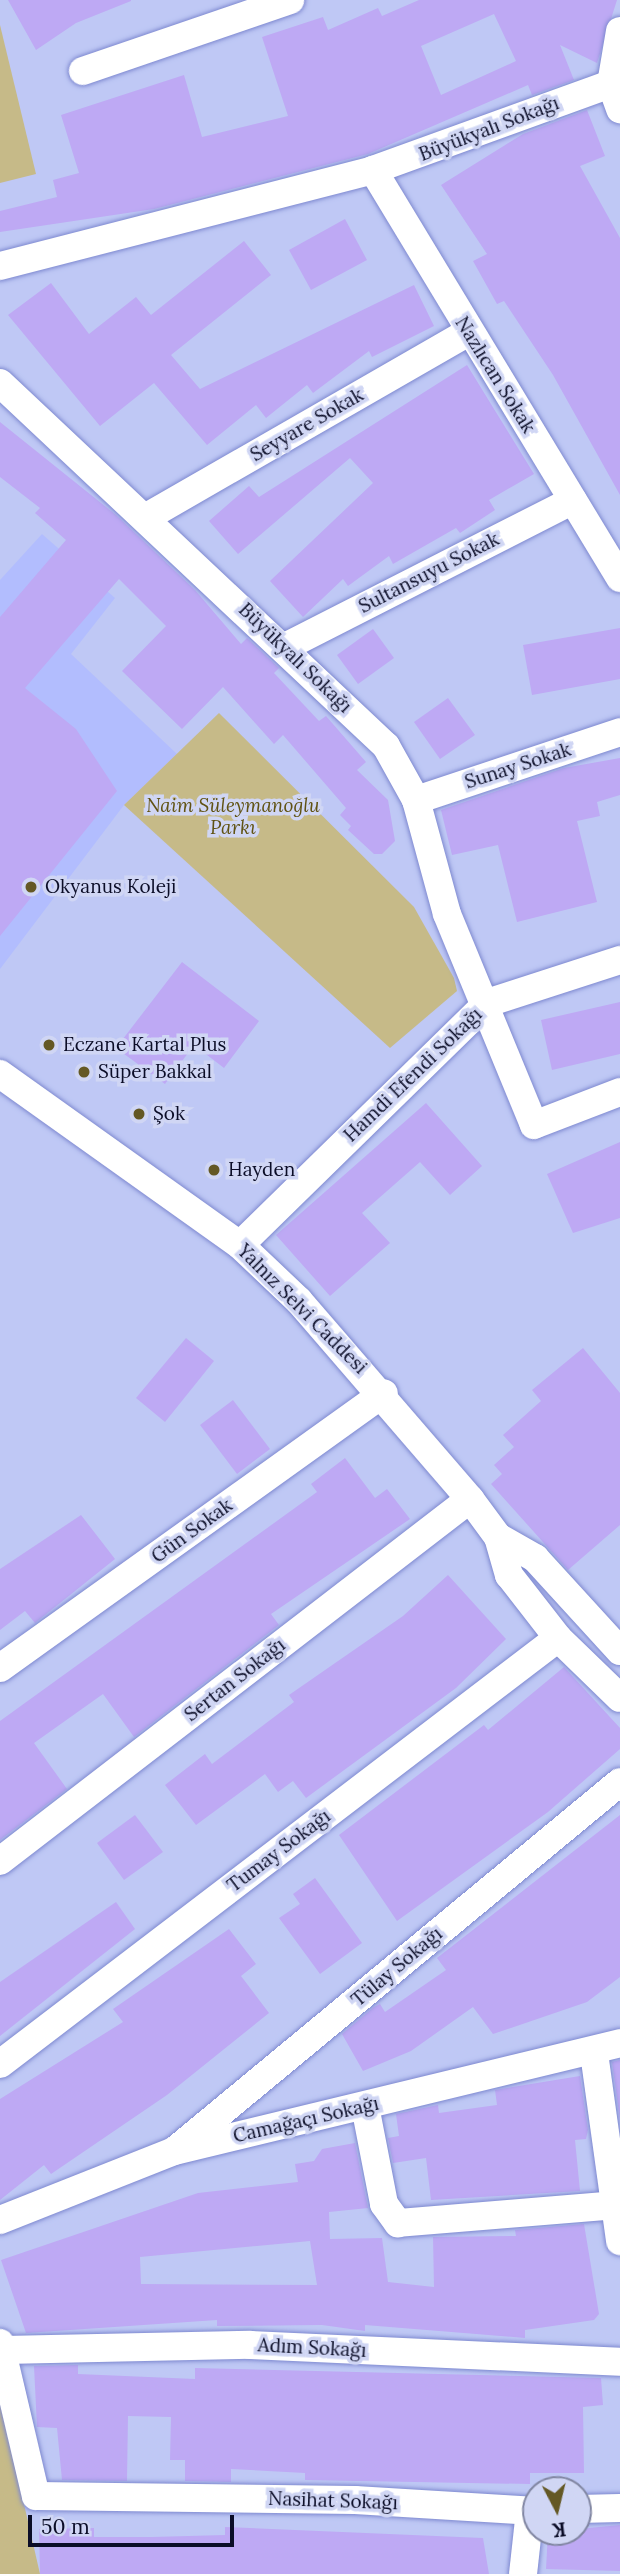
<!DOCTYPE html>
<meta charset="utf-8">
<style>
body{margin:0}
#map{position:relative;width:620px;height:2574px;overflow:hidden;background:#bfc8f5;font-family:Lora,serif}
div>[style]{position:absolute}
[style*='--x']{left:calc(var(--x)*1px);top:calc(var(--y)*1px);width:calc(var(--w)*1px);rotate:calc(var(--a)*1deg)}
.built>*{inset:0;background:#b2bdfe}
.green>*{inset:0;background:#c6ba88}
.building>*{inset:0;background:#bea9f4}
.roads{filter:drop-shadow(0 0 2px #7e89d0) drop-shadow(0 0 2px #7e89d0)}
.minor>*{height:28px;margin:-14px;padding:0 14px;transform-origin:14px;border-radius:14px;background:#fff}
.dots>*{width:19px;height:19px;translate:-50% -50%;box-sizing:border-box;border:4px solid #d0d6f4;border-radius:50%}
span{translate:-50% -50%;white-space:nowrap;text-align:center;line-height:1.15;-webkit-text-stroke:7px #d0d6f4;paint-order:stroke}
.street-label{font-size:19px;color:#0b0d27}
.park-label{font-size:19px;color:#605212;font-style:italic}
.poi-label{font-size:19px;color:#0b0d27}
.left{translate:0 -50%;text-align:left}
.north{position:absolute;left:522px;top:2476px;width:70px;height:70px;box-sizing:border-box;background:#d0d6f4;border:2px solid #8186a2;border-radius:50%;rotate:173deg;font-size:19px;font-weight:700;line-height:28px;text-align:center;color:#0b0d27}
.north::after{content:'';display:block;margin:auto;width:24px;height:32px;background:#645824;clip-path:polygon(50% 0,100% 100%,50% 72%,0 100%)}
.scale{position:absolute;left:28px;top:2515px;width:206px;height:32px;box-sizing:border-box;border:4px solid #0b0d27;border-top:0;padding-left:9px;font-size:21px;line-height:24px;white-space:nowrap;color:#0b0d27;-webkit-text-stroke:5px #d0d6f4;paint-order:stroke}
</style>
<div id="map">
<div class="built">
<div style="clip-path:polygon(42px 534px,115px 598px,71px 654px,177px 754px,124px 805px,0 969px,0 580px)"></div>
</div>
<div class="green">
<div style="clip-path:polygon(0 25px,36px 174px,0 183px)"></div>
<div style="clip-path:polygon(219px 713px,414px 907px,454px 978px,457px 991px,390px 1048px,124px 805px)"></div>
<div style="clip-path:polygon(0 2399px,40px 2574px,0 2574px)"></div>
</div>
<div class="building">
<div style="clip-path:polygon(8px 0,131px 0,131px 1px,76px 23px,36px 50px)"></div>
<div style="clip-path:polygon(evenodd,419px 0,617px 0,597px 63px,560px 45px,574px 80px,532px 95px,528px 85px,368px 154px,154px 209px,0 232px,0 211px,57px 197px,53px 180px,79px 173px,61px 115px,184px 75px,202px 137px,288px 116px,262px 37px,323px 17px,328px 30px,378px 8px,382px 16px,419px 0,494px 14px,516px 61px,441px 95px,421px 46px,494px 14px)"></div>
<div style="clip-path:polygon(587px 110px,605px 156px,580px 166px,620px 238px,620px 495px,553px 375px,504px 301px,497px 304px,473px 261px,487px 254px,441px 185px,523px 134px)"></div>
<div style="clip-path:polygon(345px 219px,367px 260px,311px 290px,289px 250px)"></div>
<div style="clip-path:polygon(244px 241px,271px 275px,171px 355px,200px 389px,414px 285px,434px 326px,372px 357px,369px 351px,313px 393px,307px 385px,266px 418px,256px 405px,207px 445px,154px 383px,100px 426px,8px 315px,51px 283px,89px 334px,136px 297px,151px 315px)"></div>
<div style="clip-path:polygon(467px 365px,534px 474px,489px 500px,495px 510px,460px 533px,456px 528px,393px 564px,389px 556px,348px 586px,343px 579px,303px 617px,270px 581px,373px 483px,350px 458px,238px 554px,209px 521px,249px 486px,259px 497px)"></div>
<div style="clip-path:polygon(0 422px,116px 515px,195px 590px,241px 644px,247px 638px,279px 668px,274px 673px,319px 721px,326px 716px,366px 762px,357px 770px,388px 800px,395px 841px,382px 854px,374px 854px,348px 830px,351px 826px,340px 815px,346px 808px,283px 735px,274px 744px,223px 687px,182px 729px,122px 671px,166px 626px,119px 579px,25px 688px,76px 729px,117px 791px,0 936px,0 617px,66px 540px,35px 513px,40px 508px,0 477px)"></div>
<div style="clip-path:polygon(620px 628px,620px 679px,532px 695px,523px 645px)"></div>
<div style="clip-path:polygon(373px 629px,394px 658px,358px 684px,337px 655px)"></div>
<div style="clip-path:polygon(448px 698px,475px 735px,440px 759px,414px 722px)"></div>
<div style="clip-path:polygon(620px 758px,620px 795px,597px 802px,600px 816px,577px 821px,597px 902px,517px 922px,498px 845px,452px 855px,441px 810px,564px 768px)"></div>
<div style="clip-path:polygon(182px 962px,259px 1021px,224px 1068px,194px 1045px,165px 1084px,116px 1048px)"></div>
<div style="clip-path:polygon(620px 1002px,620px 1054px,552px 1070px,541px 1020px)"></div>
<div style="clip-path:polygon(426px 1103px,482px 1166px,450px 1195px,420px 1162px,362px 1213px,390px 1243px,330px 1296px,276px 1235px)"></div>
<div style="clip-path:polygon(620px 1142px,620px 1218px,573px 1233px,547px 1174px)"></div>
<div style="clip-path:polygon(186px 1338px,214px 1361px,165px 1422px,136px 1398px)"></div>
<div style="clip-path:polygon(583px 1348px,620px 1393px,620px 1525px,568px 1570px,491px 1484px,502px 1474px,494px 1465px,514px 1447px,503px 1435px,541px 1401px,532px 1390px)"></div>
<div style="clip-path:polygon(233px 1400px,270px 1449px,237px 1474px,200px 1425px)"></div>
<div style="clip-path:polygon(345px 1458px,375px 1498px,387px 1489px,410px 1519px,271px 1614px,279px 1625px,134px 1737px,103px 1694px,34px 1743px,67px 1789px,0 1840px,0 1721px,317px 1492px,311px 1484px)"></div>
<div style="clip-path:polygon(81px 1515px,115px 1559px,35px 1623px,25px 1611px,0 1630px,0 1569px)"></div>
<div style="clip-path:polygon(448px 1575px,506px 1639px,456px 1688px,306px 1798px,293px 1781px,278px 1792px,265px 1774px,196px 1825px,165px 1785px,205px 1754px,212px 1764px,294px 1702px,289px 1695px,403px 1616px)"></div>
<div style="clip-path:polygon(564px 1667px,620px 1728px,620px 1749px,548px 1812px,397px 1921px,339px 1835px,484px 1725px,488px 1730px)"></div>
<div style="clip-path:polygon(135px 1815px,163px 1852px,124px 1880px,97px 1843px)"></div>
<div style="clip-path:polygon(620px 1815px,620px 1977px,587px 2002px,493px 2034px,473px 2007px,411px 2051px,363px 2071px,342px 2034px,374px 2007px,380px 2004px,385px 2012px,446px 1970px,437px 1958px)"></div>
<div style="clip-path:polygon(315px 1878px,362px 1943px,320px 1974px,279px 1918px,300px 1904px,293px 1894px)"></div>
<div style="clip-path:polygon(116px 1902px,135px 1929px,0 2036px,0 1982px)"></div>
<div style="clip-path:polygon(229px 1929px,256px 1964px,241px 1976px,269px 2013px,167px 2095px,51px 2174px,44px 2165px,0 2200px,0 2099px,123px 2022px,113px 2009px)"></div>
<div style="clip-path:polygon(620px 2060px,620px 2120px,612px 2062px)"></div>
<div style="clip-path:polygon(580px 2076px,588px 2130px,586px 2139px,575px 2140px,580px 2191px,431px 2200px,426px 2158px,393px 2163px,388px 2138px,399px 2136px,396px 2114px,438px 2105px,439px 2113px,497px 2105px,495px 2090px)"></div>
<div style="clip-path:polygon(evenodd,355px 2143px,368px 2208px,329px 2212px,330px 2239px,382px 2238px,388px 2282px,434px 2287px,433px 2237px,516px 2236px,515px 2230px,584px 2224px,599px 2314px,594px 2320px,525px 2330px,525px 2338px,365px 2325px,365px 2331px,322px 2325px,217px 2326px,217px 2320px,26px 2333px,1px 2260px,198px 2193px,298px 2182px,295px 2164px,314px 2161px,322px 2149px,355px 2143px,310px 2241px,317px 2285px,141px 2284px,140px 2257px,310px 2241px)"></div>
<div style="clip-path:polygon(78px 2365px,78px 2374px,195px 2379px,195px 2368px,601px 2378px,603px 2405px,583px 2407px,584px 2473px,530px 2473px,530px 2484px,305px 2480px,305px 2473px,231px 2469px,231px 2482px,185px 2481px,185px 2460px,170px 2460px,171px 2417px,128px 2416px,127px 2481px,62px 2480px,57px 2428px,37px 2427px,34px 2366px)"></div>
<div style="clip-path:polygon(620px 2525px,620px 2571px,546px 2569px,548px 2532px)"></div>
<div style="clip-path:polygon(225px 2527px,483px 2538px,489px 2574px,40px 2574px,39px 2529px,94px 2528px,94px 2537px,152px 2537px,225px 2535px)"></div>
</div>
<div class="roads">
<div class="minor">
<div style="--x:620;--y:31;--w:54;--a:99.6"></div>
<div style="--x:611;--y:84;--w:27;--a:70"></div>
<div style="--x:83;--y:71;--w:219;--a:-18.9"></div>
<div style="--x:373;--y:170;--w:477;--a:58.8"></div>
<div style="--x:0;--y:266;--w:385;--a:-14.4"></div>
<div style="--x:373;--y:170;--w:253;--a:-19.9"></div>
<div style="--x:0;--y:383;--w:530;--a:43.24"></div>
<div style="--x:386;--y:746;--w:62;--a:60.9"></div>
<div style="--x:416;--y:800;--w:118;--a:74.8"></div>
<div style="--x:447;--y:914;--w:228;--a:67.6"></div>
<div style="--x:534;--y:1125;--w:92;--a:-21"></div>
<div style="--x:145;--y:518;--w:373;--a:-29.9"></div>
<div style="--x:285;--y:647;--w:323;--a:-27"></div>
<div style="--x:416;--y:800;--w:215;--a:-18.4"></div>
<div style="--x:0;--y:1074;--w:295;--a:35.5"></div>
<div style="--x:240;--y:1245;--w:81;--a:43.5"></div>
<div style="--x:299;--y:1301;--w:262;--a:49.2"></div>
<div style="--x:470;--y:1499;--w:47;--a:53.6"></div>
<div style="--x:498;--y:1537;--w:40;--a:74"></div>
<div style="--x:509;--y:1575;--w:80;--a:52.1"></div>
<div style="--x:558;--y:1638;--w:86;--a:44.1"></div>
<div style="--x:240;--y:1245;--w:346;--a:-44.4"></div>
<div style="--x:487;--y:1003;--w:140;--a:-17.9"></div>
<div style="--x:498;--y:1537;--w:43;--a:29.6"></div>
<div style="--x:535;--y:1558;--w:126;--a:47.6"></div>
<div style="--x:0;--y:1668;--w:472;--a:-35.6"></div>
<div style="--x:0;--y:1861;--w:593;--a:-37.6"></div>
<div style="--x:594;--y:2053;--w:190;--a:82.1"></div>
<div style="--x:0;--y:2064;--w:702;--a:-37.36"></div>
<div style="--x:365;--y:2106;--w:100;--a:79"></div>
<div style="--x:384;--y:2204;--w:24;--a:54"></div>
<div style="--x:398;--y:2223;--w:218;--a:-4.7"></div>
<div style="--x:179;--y:2147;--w:572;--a:-39.61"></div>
<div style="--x:0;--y:2220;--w:187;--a:-21.6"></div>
<div style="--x:174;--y:2151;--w:459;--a:-13.6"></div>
<div style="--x:0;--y:2343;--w:157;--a:76.8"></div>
<div style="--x:36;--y:2496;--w:319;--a:0.7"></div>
<div style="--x:355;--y:2500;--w:181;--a:3.5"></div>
<div style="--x:4;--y:2350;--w:246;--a:-1.2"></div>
<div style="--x:250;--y:2345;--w:370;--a:2.6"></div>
<div style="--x:578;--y:2509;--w:42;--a:-1.4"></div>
<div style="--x:523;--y:2574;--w:63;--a:-83.7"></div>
</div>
</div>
<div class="dots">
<div style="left:31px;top:887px;background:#645824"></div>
<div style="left:49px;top:1045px;background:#645824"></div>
<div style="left:84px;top:1072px;background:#645824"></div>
<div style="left:139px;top:1114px;background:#645824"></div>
<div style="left:214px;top:1170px;background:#645824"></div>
</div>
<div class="street-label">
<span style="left:489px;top:129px;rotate:-21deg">Büyükyalı Sokağı</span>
<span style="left:495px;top:375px;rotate:58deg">Nazlıcan Sokak</span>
<span style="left:307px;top:425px;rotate:-30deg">Seyyare Sokak</span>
<span style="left:429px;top:573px;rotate:-27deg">Sultansuyu Sokak</span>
<span style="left:295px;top:658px;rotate:44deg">Büyükyalı Sokağı</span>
<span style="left:518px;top:766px;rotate:-18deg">Sunay Sokak</span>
<span style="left:413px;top:1075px;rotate:-44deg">Hamdi Efendi Sokağı</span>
<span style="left:302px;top:1309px;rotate:45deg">Yalnız Selvi Caddesi</span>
<span style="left:192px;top:1531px;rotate:-36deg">Gün Sokak</span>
<span style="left:235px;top:1680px;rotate:-38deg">Sertan Sokağı</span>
<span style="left:279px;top:1851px;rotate:-37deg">Tumay Sokağı</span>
<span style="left:397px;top:1967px;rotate:-40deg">Tülay Sokağı</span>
<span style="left:306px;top:2120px;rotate:-13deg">Camağaçı Sokağı</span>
<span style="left:312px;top:2348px;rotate:3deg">Adım Sokağı</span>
<span style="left:333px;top:2501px;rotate:2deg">Nasihat Sokağı</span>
</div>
<div class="park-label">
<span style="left:233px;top:817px">Naim Süleymanoğlu<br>Parkı</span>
</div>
<div class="poi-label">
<span class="left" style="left:45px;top:887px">Okyanus Koleji</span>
<span class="left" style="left:63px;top:1045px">Eczane Kartal Plus</span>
<span class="left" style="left:98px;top:1072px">Süper Bakkal</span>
<span class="left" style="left:153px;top:1114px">Şok</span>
<span class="left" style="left:228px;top:1170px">Hayden</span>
</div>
<div class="north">K</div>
<div class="scale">50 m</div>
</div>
